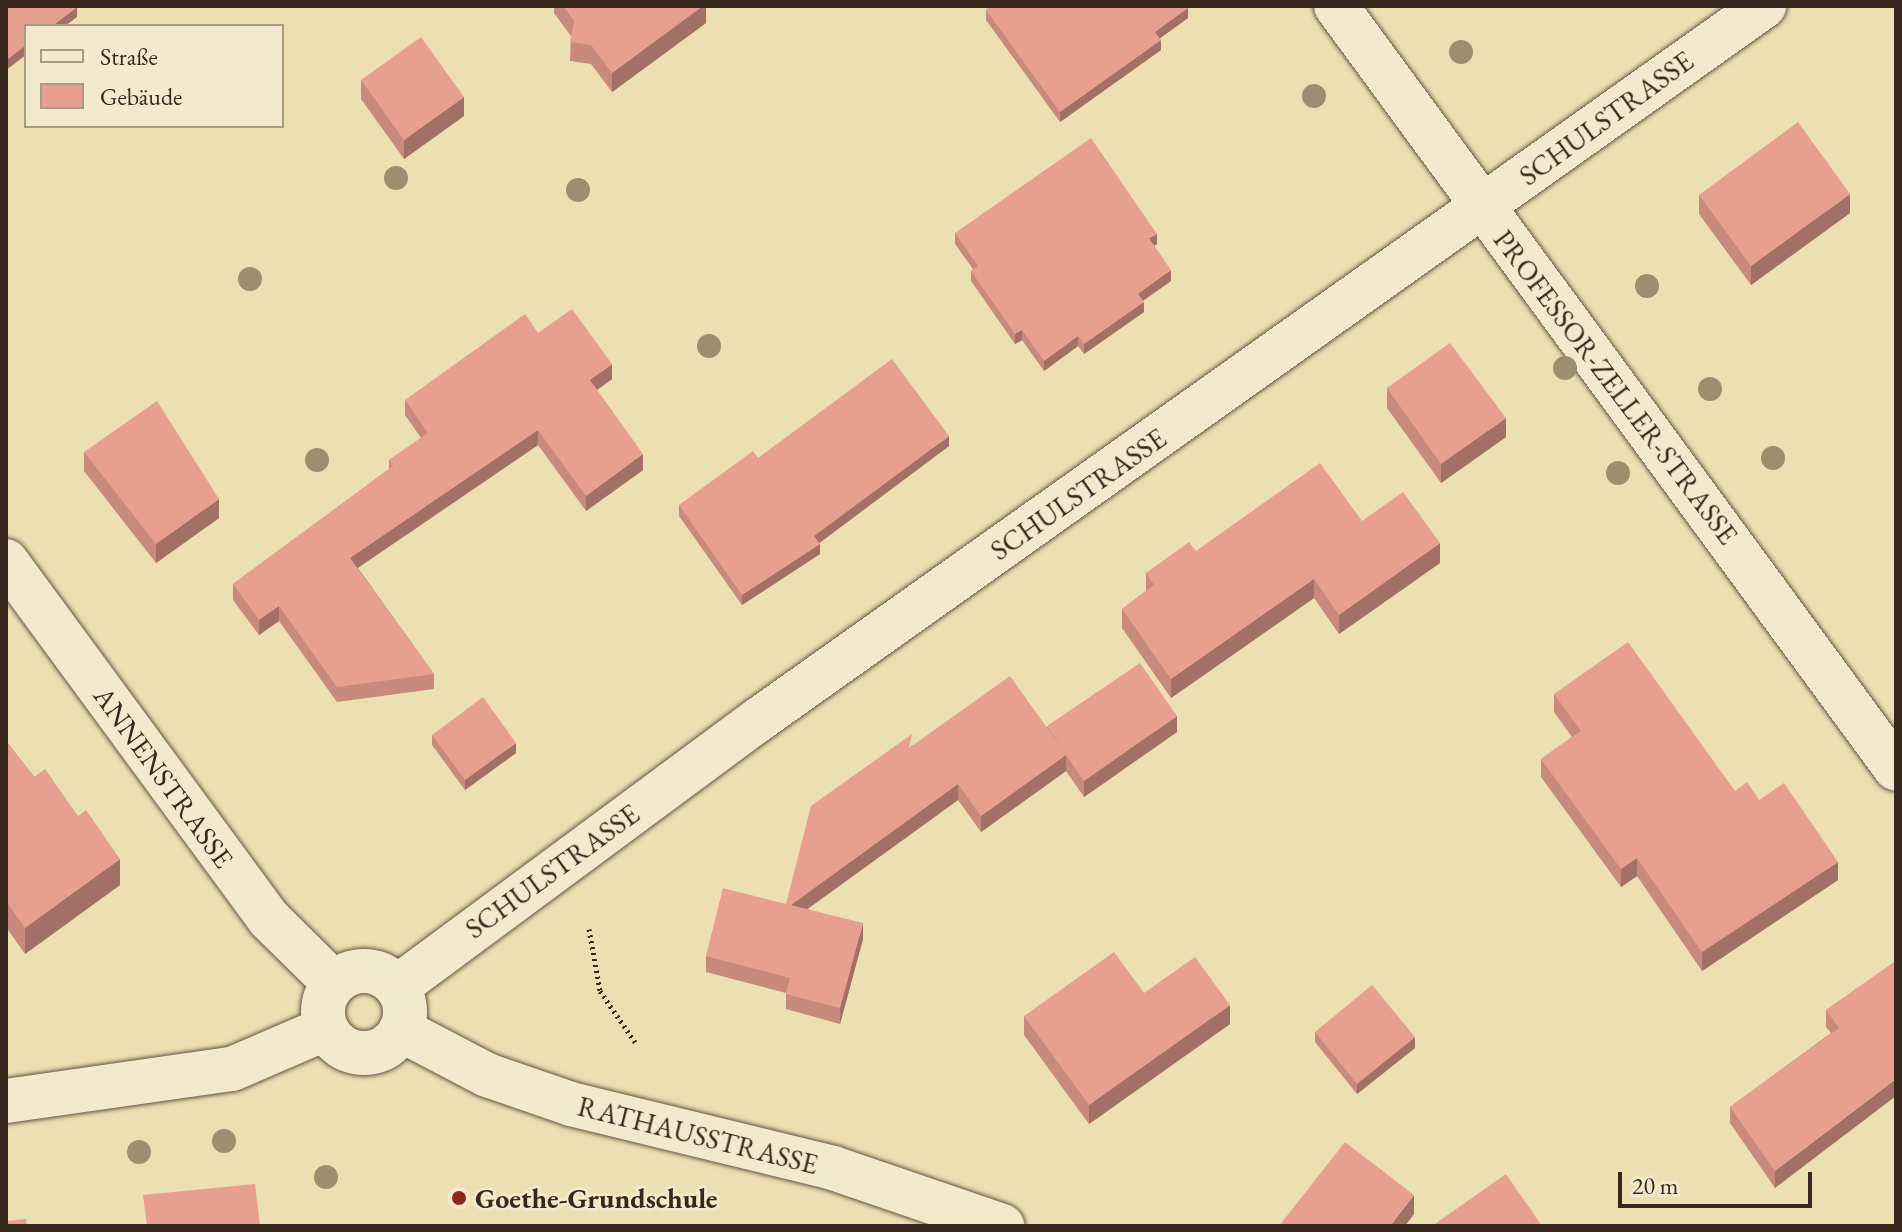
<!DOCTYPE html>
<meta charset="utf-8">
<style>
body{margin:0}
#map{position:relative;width:1902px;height:1232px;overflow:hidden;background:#ecdfb2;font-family:"EB Garamond",serif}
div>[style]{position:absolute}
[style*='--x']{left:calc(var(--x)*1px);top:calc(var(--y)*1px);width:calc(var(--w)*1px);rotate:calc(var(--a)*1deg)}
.path>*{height:5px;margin-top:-2.5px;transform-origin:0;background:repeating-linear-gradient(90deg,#37271c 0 2px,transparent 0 6px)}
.roads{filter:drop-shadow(0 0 2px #645542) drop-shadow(0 0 2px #645542)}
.street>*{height:44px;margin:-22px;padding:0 22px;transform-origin:22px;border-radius:22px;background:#f3eacd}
.street>.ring{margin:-22px;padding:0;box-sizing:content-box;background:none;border:44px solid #f3eacd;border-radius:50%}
.trees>*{width:24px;height:24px;margin:-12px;border-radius:50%;background:#9b8f6f}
.wall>*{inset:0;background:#c78a7c}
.shaded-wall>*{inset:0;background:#a27065}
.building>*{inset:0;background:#e7a090}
.dots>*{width:22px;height:22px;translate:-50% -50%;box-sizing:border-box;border:4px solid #f3eacd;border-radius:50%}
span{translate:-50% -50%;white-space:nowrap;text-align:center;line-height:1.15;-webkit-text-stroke:6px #f3eacd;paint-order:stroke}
.street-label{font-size:28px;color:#37271c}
.poi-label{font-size:28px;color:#37271c;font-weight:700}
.left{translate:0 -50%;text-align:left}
.frame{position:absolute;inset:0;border:8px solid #37271c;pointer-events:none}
.legend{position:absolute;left:24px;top:24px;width:260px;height:104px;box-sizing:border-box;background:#f3eacd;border:2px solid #a89c86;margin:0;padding:10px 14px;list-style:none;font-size:24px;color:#37271c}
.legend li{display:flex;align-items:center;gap:16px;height:40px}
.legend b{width:40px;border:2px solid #a89c86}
.scale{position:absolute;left:1618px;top:1172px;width:194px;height:36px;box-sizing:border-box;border:4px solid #37271c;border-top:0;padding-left:10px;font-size:24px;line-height:28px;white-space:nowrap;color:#37271c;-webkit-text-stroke:6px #f3eacd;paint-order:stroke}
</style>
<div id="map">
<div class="path">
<div style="--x:589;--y:929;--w:63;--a:79.9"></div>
<div style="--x:600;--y:991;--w:62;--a:55.5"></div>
</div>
<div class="roads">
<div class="street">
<div style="--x:1336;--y:6;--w:946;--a:53.72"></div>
<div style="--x:6;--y:561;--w:443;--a:53.7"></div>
<div style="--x:268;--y:918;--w:93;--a:44.6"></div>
<div class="ring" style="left:323px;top:971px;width:38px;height:38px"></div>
<div style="--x:397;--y:987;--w:449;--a:-36.5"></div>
<div style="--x:758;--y:720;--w:1234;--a:-35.36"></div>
<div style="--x:401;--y:1030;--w:97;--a:27.6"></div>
<div style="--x:487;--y:1075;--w:89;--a:19"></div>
<div style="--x:571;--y:1104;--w:270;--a:13.7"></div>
<div style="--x:833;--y:1168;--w:179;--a:18.9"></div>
<div style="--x:6;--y:1101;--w:228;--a:-8.1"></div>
<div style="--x:232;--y:1069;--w:101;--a:-23.3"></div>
</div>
</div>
<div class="trees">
<div style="left:1461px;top:52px"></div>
<div style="left:1314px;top:96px"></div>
<div style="left:396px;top:178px"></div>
<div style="left:578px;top:190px"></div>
<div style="left:250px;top:279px"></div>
<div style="left:1647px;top:286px"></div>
<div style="left:709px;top:346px"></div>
<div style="left:1565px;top:368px"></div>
<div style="left:1710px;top:389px"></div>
<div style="left:1773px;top:458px"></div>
<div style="left:317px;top:460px"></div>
<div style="left:1618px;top:473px"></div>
<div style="left:224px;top:1141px"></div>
<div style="left:139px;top:1152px"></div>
<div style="left:326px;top:1177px"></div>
</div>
<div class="wall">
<div style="clip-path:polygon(554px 6px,706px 6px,706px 23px,612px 92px,591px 64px,570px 61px,571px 36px,554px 13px)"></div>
<div style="clip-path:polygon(987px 6px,1187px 6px,1188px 18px,1160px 38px,1161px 50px,1060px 122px,986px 20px,986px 10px,988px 8px)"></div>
<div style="clip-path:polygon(361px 80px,464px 116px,404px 159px,361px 99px)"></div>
<div style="clip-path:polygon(1699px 195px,1850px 213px,1751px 285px,1699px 214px)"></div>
<div style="clip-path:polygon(955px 233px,1157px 244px,1154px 246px,1171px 281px,1143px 301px,1144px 312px,1084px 354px,1078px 346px,1044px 371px,1022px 340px,1015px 344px,971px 281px,971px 271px,973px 269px,955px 244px)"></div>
<div style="clip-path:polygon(538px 333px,612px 379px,597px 390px,643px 470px,586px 511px,538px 445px,358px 568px,434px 674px,434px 689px,337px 702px,279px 621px,259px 635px,233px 600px,233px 584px,389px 469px,389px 460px,421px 438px,405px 415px,405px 400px)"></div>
<div style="clip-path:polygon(1387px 388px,1506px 437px,1441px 483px,1387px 408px)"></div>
<div style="clip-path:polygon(949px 446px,819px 543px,820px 554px,742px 605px,679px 516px,679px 505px,758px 458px)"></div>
<div style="clip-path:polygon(84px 452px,219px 518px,156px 563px,84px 471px)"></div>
<div style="clip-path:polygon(1362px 521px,1440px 563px,1339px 634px,1314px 598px,1171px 698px,1122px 628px,1122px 609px,1146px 591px,1146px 573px,1196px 551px)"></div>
<div style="clip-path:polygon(1554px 694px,1735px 791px,1759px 800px,1838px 880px,1702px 971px,1637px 876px,1621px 887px,1541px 777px,1541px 759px,1572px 737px,1554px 712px)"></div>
<div style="clip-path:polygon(1047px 727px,1177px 732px,1084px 797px,1066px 771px,981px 832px,958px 800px,807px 909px,863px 939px,840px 1024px,786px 1009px,786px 993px,706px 972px,706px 956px,786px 904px,912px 745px)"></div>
<div style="clip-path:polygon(432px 735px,516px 753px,465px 790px,432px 745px)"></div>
<div style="clip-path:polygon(6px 741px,120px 885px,25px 954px,6px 927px)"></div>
<div style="clip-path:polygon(1896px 961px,1775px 1188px,1730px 1123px,1730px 1107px,1831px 1033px,1826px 1027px,1826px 1010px)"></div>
<div style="clip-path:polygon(1144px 993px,1230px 1024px,1089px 1124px,1024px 1035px,1024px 1016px)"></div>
<div style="clip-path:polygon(1315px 1032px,1415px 1048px,1357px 1094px,1315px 1042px)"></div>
</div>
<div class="shaded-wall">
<div style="clip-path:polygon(703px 6px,706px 6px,706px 23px,612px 92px,612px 73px)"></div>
<div style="clip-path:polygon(77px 7px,77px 17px,65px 26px,52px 26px)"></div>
<div style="clip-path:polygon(1188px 8px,1188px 18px,1155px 42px,1155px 32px)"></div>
<div style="clip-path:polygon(1161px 40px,1161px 50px,1060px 122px,1060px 112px)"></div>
<div style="clip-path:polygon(26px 45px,26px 55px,6px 70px,6px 60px)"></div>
<div style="clip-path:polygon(464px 97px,464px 116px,404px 159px,404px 140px)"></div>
<div style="clip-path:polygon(1850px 194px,1850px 213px,1751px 285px,1751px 266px)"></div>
<div style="clip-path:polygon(1157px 234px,1157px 244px,1149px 249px,1149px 238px)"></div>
<div style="clip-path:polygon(1171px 270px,1171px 281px,1138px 304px,1138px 294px)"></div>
<div style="clip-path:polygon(1144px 302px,1144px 312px,1084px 354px,1084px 344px)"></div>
<div style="clip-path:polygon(1022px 330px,1022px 340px,1015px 344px,1015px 334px)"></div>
<div style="clip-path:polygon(1078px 336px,1078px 346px,1044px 371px,1044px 361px)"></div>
<div style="clip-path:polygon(612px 364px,612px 379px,590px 395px,590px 380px)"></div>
<div style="clip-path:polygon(1506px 418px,1506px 437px,1441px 483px,1441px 464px)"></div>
<div style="clip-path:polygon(538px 430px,538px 445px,350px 573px,350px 558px)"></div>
<div style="clip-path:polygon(949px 436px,949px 446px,814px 547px,814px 536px)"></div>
<div style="clip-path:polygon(643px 454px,643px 470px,586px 511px,586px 496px)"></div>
<div style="clip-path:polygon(219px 499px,219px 518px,156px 563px,156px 544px)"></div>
<div style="clip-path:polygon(1440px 543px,1440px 563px,1339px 634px,1339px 615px)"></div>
<div style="clip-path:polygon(820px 544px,820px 554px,742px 605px,742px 595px)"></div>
<div style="clip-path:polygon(1314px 579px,1314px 598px,1171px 698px,1171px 679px)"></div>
<div style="clip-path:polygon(279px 606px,279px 621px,259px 635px,259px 620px)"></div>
<div style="clip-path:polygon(1177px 716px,1177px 732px,1084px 797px,1084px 781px)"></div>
<div style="clip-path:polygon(516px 743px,516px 753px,465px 790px,465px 780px)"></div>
<div style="clip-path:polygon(1066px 755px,1066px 771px,981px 832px,981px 816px)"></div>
<div style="clip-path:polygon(958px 784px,958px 800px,791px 921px,791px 905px)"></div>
<div style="clip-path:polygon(1637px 858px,1637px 876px,1621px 887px,1621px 869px)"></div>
<div style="clip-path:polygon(120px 859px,120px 885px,25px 954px,25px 928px)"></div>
<div style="clip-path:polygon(1838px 862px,1838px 880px,1702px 971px,1702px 952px)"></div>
<div style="clip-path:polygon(863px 923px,863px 939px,840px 1024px,840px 1008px)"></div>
<div style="clip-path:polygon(1230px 1005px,1230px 1024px,1089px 1124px,1089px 1105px)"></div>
<div style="clip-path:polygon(1415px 1037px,1415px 1048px,1357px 1094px,1357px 1084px)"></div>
<div style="clip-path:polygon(1896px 1079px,1896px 1096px,1775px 1188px,1775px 1171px)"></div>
<div style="clip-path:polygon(1414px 1195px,1414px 1214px,1405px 1226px,1390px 1226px)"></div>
</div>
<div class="building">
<div style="clip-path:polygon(6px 6px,76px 6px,77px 7px,52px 26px,26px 26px,26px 45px,6px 60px)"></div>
<div style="clip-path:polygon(563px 6px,703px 6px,612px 73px,591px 45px,570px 42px,574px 21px)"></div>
<div style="clip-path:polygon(991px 6px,1187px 6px,1188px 8px,1155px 32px,1161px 40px,1060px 112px,986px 10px)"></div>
<div style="clip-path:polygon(421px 37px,464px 97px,404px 140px,361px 80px)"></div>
<div style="clip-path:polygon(1798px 122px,1850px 194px,1751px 266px,1699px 195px)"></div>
<div style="clip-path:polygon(1091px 138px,1157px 234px,1149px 238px,1171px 270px,1138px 294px,1144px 302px,1084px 344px,1078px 336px,1044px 361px,1022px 330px,1015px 334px,971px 271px,978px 266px,955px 233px)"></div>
<div style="clip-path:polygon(572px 309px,612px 364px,590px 380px,643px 454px,586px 496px,538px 430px,350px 558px,434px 674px,337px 687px,279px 606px,259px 620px,233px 584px,393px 466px,389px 460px,428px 433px,405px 400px,525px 314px,538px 333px)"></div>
<div style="clip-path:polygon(1450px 343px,1506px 418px,1441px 464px,1387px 388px)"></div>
<div style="clip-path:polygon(892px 359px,949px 436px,814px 536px,820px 544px,742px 595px,679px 505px,753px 451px,758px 458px)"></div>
<div style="clip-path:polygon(157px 401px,219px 499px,156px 544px,84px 452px)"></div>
<div style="clip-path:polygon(1320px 463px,1362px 521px,1403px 492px,1440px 543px,1339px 615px,1314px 579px,1171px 679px,1122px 609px,1154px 585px,1146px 573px,1189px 542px,1196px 551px)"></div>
<div style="clip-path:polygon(1628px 642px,1735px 791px,1747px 782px,1759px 800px,1784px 783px,1838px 862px,1702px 952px,1637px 858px,1621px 869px,1541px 759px,1581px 731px,1554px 694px)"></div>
<div style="clip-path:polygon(1140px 663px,1177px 716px,1084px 781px,1066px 755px,981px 816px,958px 784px,791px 905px,863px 923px,840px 1008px,786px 994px,790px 978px,706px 956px,723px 888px,786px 904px,811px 806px,912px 734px,909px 748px,1010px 676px,1063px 750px,1047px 726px)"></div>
<div style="clip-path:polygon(483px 697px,516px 743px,465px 780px,432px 735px)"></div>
<div style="clip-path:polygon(6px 741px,34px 777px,45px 769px,78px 816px,86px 810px,120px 859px,25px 928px,6px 901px)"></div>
<div style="clip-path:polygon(1114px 952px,1144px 993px,1195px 957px,1230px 1005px,1089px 1105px,1024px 1016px)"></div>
<div style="clip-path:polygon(1896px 961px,1896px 1079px,1775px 1171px,1730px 1107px,1839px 1028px,1826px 1010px)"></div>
<div style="clip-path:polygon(1372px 985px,1415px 1037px,1357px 1084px,1315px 1032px)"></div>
<div style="clip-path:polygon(1345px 1142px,1414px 1195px,1390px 1226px,1279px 1226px)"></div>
<div style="clip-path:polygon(1506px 1174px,1542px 1226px,1432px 1226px)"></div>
<div style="clip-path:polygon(255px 1184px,260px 1226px,147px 1226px,143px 1195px)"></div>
<div style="clip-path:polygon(26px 1219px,27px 1226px,6px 1226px,6px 1221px)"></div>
</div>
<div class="dots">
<div style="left:459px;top:1198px;background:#8f2418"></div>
</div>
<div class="street-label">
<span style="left:1606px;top:118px;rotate:-36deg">SCHULSTRASSE</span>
<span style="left:1616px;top:387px;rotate:53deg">PROFESSOR-ZELLER-STRASSE</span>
<span style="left:1078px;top:494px;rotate:-35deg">SCHULSTRASSE</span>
<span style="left:164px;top:777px;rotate:54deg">ANNENSTRASSE</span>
<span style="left:552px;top:871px;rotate:-36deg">SCHULSTRASSE</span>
<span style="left:698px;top:1135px;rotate:14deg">RATHAUSSTRASSE</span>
</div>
<div class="poi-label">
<span class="left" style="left:475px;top:1198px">Goethe-Grundschule</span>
</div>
<div class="frame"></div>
<ul class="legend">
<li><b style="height:10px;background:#f3eacd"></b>Straße</li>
<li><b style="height:22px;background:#e7a090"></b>Gebäude</li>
</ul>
<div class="scale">20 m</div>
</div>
